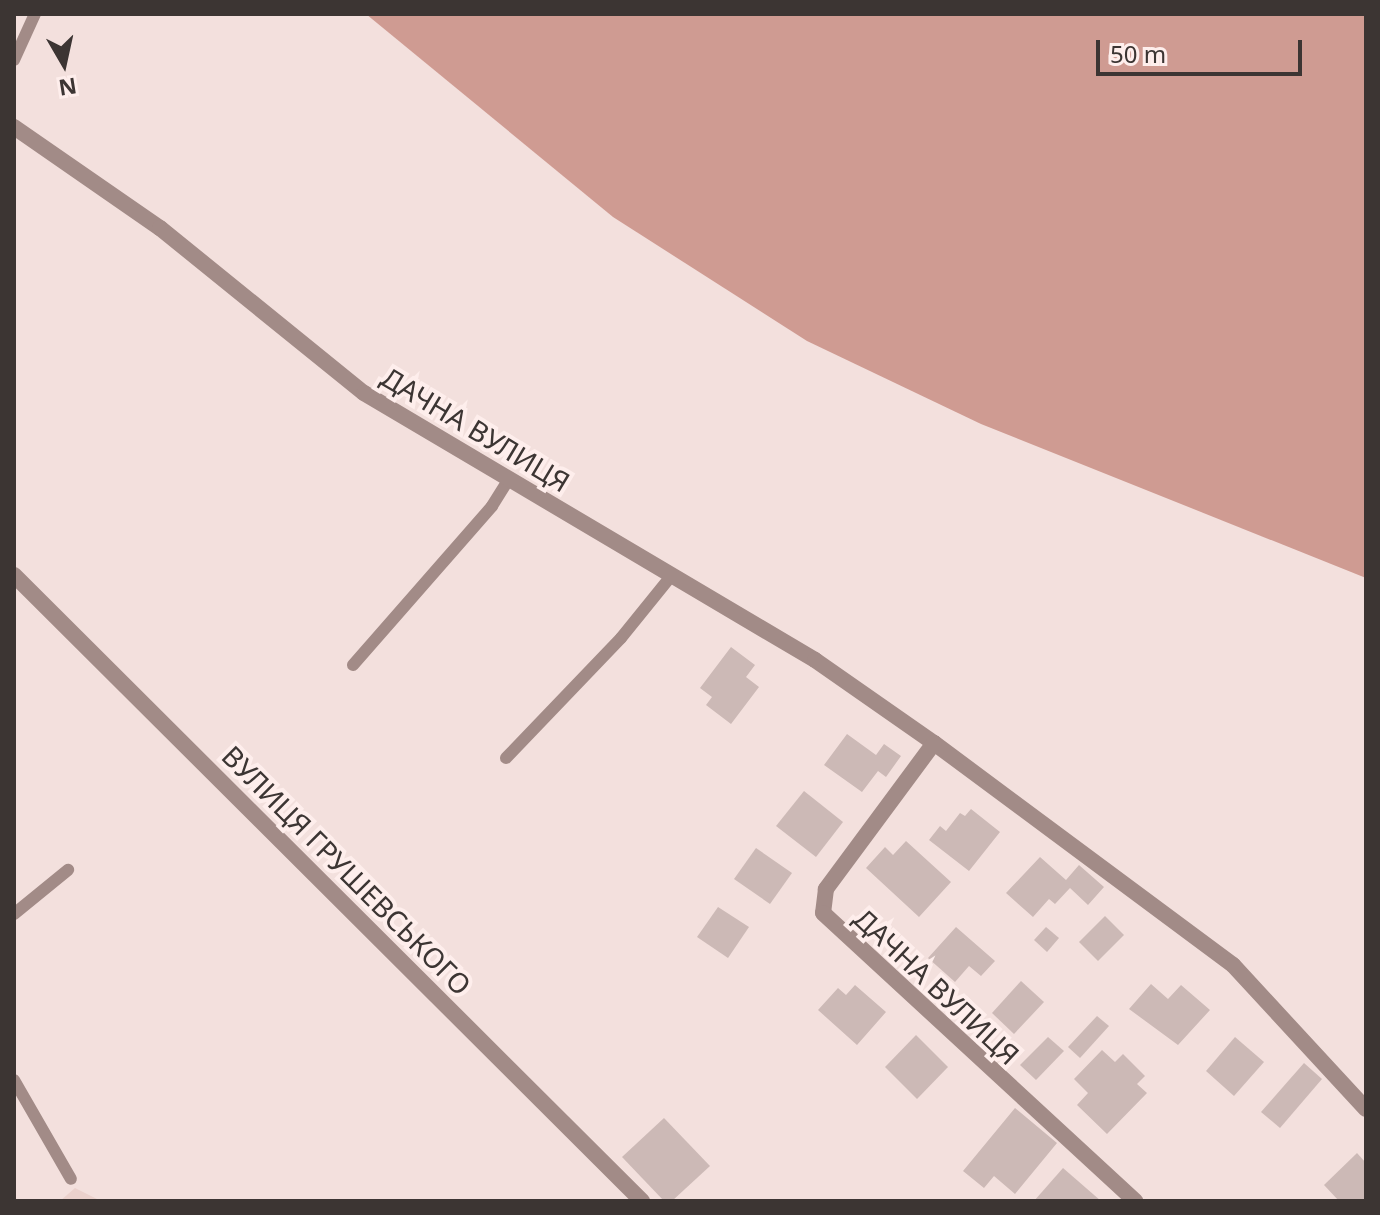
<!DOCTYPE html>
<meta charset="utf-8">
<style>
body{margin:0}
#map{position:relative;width:1380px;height:1215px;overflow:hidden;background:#f3e0dd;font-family:"Noto Sans",sans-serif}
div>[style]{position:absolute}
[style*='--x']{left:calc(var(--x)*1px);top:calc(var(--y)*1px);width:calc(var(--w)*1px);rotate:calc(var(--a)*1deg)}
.built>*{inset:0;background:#ebd1cc}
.water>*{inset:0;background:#cf9b92}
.building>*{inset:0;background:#ccb9b6}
.lane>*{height:12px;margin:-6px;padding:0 6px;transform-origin:6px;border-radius:6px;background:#a28b87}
.street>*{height:16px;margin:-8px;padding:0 8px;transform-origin:8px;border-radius:8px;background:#a28b87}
span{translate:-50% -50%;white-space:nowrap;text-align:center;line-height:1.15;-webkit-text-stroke:8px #feeeec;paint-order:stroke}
.street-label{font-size:28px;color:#3c3533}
.frame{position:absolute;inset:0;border:16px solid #3c3533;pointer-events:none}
.north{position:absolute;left:24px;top:24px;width:80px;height:80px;-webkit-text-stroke:6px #feeeec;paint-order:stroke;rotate:171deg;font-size:22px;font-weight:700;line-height:32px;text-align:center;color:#3c3533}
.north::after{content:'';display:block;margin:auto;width:28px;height:36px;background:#3c3533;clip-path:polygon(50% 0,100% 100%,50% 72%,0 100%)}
.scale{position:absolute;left:1096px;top:40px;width:206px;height:36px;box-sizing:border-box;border:4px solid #3c3533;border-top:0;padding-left:10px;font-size:24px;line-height:28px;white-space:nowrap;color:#3c3533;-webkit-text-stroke:6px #feeeec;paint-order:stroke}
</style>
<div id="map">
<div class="built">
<div style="clip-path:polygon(75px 1188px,101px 1201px,60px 1201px)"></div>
</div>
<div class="water">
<div style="clip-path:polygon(366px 14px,1366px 14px,1366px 578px,981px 424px,807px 341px,613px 217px)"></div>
</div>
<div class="building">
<div style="clip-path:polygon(731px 647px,755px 665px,746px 677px,759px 687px,731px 724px,706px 705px,712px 697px,700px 688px)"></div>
<div style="clip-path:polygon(847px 734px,876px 755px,884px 744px,901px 756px,886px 777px,878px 771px,862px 792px,824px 765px)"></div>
<div style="clip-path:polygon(804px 791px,843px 822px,816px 857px,776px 826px)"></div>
<div style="clip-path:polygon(971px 809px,1000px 832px,969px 871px,929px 840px,940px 826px,946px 831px,960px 813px,965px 816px)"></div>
<div style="clip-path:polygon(906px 841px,951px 882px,919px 917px,866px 868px,885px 847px,893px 855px)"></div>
<div style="clip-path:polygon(756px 848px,792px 873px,770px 904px,734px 879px)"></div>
<div style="clip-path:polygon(1040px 857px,1066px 880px,1079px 865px,1104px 887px,1088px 905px,1070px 888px,1055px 904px,1049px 899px,1033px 917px,1006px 893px)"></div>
<div style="clip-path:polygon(718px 907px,749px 927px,728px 958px,697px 937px)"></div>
<div style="clip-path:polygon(1105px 916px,1124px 935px,1098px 961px,1079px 942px)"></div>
<div style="clip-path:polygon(956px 927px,995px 961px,981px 976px,969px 966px,955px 982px,928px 958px)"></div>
<div style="clip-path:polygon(1046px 927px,1059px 938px,1047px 952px,1034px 940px)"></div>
<div style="clip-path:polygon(1021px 981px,1044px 1002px,1014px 1034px,992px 1013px)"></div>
<div style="clip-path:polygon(1151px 984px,1168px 999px,1181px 985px,1210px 1010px,1178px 1045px,1129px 1009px)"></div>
<div style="clip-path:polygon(855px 985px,886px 1012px,857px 1045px,818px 1010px,838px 988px,846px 995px)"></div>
<div style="clip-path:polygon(1097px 1016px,1109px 1026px,1080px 1058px,1068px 1047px)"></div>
<div style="clip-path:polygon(916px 1035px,948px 1067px,917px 1099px,885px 1067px)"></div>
<div style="clip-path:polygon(1048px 1037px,1064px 1051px,1036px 1080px,1020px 1065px)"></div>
<div style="clip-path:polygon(1235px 1037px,1264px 1062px,1234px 1096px,1206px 1071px)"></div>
<div style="clip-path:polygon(1102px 1050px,1115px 1062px,1123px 1054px,1145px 1076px,1137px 1084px,1147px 1093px,1107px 1134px,1077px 1105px,1088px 1093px,1074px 1079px)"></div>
<div style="clip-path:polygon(1304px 1063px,1322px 1079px,1280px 1128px,1261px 1112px)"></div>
<div style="clip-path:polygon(1015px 1108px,1057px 1143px,1015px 1194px,994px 1176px,984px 1188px,963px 1171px)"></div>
<div style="clip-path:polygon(664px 1118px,710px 1166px,672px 1201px,664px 1201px,622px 1157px)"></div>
<div style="clip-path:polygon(1357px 1153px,1366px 1163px,1366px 1201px,1339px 1201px,1324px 1185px)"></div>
<div style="clip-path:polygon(1063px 1168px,1101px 1201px,1034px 1201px)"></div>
</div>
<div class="lane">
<div style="--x:14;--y:60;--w:51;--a:-65.5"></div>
<div style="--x:353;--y:665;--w:211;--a:-48.8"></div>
<div style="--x:492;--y:506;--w:32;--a:-58"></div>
<div style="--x:506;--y:758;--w:166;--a:-46.2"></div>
<div style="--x:621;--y:638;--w:81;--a:-51"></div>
<div style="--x:14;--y:914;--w:70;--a:-39.2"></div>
<div style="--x:14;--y:1080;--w:114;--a:60.1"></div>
</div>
<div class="street">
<div style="--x:14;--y:127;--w:178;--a:34.7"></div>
<div style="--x:160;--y:228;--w:262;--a:39"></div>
<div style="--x:364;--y:393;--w:524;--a:30.63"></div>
<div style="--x:815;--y:660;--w:145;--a:34.9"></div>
<div style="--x:934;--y:743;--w:372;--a:36.6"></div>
<div style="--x:1233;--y:965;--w:196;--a:47.3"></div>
<div style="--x:14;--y:575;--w:887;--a:44.91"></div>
<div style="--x:934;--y:743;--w:182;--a:126.5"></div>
<div style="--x:826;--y:889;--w:24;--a:97"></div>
<div style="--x:823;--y:913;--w:425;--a:42.7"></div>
</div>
<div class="street-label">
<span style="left:476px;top:429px;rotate:31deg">ДАЧНА ВУЛИЦЯ</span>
<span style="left:347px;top:870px;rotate:45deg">ВУЛИЦЯ ГРУШЕВСЬКОГО</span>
<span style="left:937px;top:986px;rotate:43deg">ДАЧНА ВУЛИЦЯ</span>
</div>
<div class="frame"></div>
<div class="north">N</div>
<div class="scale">50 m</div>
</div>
